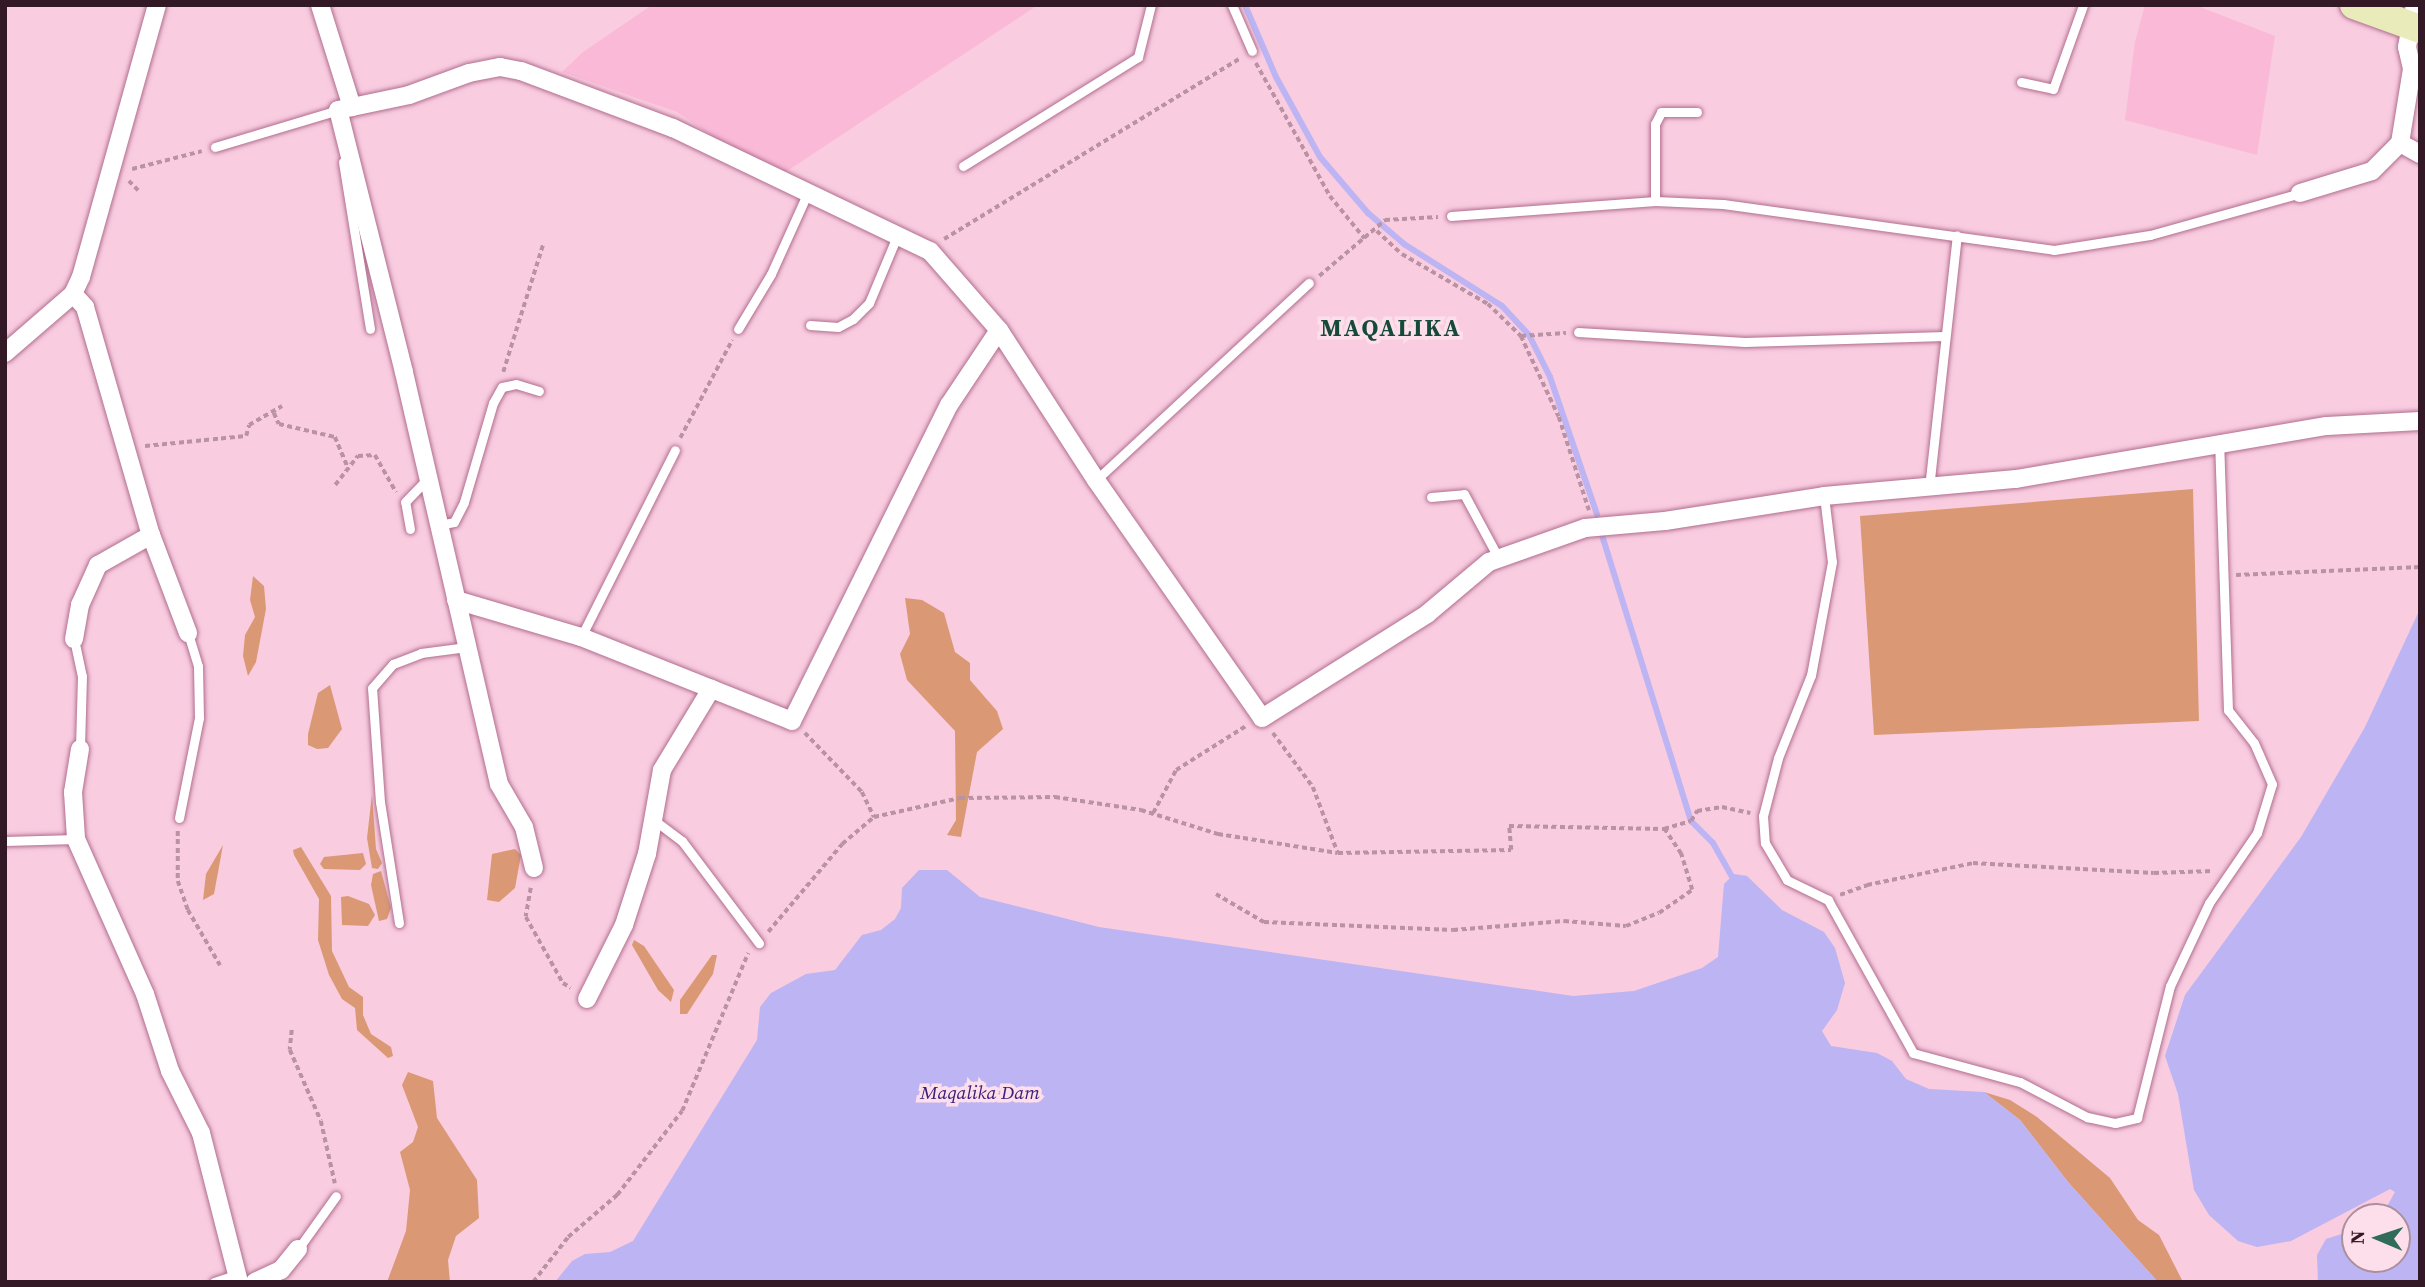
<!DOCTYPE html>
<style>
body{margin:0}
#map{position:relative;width:2425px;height:1287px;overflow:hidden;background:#f9cce0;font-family:"Source Serif 4",serif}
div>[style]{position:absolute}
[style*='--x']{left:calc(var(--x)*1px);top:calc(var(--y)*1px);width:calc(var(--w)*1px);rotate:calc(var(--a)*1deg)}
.built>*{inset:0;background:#fabad7}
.green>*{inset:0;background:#da9974}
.water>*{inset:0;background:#bcb4f3}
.stream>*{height:6px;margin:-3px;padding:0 3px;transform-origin:3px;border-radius:3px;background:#bcb4f3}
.path>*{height:3.5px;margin-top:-1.75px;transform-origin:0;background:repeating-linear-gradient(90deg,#b992a4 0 5px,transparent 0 8.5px)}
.roads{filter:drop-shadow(0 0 2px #b16e8e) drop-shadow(0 0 2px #b16e8e)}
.service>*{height:9px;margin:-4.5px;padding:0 4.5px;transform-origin:4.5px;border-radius:4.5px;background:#fff}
.minor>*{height:18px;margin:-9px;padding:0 9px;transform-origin:9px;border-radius:9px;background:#fff}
.primary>*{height:28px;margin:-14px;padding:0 14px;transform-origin:14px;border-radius:14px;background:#e9ebbb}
span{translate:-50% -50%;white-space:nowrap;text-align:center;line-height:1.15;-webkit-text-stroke:7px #fddeeb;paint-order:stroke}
.water-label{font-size:19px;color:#3b2079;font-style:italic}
.district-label{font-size:24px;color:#16493a;font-weight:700;letter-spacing:2px}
.frame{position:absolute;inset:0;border:7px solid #331825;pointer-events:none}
.north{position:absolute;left:2341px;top:1203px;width:70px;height:70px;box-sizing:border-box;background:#fddeeb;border:2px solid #ac8f9c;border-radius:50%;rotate:272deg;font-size:19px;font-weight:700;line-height:28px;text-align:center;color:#331825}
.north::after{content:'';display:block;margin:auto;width:24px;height:32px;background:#2f6d5a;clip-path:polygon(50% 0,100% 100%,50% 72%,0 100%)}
</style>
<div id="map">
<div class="built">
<div style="clip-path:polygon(652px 5px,1038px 5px,784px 173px,723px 143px,677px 112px,562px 72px,583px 52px)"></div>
<div style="clip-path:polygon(2145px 5px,2195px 5px,2275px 36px,2257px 155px,2125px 120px,2135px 42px)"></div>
</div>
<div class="green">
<div style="clip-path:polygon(2193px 489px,2199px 721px,1874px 735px,1860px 516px)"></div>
<div style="clip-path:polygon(253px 576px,264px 586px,266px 609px,256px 662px,248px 676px,243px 656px,245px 635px,255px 617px,250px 600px)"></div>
<div style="clip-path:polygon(905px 598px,922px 600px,944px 613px,955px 652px,970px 663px,970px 680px,997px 711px,1003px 729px,977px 752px,961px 837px,947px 835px,956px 820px,955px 731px,907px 680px,900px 654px,910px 634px)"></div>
<div style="clip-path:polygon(330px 685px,342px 729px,328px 748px,317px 749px,308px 745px,308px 734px,318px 693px)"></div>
<div style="clip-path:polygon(372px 794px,376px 849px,382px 863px,378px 869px,372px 868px,367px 838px)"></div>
<div style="clip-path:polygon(223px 845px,214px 894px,203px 900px,206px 874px)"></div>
<div style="clip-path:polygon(301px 847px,331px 896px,332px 951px,349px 987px,363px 997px,363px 1015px,371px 1034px,391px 1047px,393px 1056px,388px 1058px,357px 1030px,355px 1008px,342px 999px,329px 975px,318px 940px,319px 899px,294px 855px,293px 850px)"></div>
<div style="clip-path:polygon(515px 849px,521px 855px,515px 888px,499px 902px,487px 900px,492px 854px)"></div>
<div style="clip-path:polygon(363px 853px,366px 864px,360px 870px,324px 869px,320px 864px,324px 857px)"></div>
<div style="clip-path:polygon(381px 871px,391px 908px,387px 919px,379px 921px,371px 885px,373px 874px)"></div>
<div style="clip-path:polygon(348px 896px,369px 904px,375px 915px,368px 926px,342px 925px,341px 897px)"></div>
<div style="clip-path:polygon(634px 940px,644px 946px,674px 990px,671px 1002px,658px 990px,632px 945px)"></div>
<div style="clip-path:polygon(712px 955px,717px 955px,713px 974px,687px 1014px,680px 1014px,680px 1000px)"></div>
<div style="clip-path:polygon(408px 1072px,433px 1081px,437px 1118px,477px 1180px,479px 1218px,456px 1236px,448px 1260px,450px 1282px,387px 1282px,406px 1231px,410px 1190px,400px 1152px,413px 1142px,418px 1127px,402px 1085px)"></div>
<div style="clip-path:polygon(1984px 1092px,2010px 1100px,2037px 1117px,2110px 1178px,2138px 1220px,2159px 1235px,2183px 1282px,2158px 1282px,2068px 1182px,2020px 1120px)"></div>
</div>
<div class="water">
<div style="clip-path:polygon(2420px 609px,2420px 1282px,2318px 1282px,2317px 1255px,2326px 1239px,2351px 1231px,2355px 1230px,2355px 1259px,2397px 1259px,2397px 1217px,2381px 1217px,2395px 1192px,2390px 1189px,2291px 1241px,2257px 1247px,2238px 1241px,2209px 1215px,2194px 1190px,2178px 1094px,2165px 1056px,2185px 995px,2301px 837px,2365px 727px)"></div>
<div style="clip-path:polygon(919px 870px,947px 870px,980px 897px,1099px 927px,1573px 996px,1634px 991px,1702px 968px,1718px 957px,1724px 884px,1734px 874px,1747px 876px,1782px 910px,1824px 932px,1835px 948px,1845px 983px,1837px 1010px,1822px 1031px,1831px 1046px,1877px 1053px,1892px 1061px,1906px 1079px,1929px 1089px,1984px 1092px,2020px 1120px,2068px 1182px,2158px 1282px,555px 1282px,572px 1261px,585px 1254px,610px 1252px,633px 1241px,757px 1040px,760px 1007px,771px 993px,806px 974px,835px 970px,862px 935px,881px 930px,895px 919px,901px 908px,902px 888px)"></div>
</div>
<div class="stream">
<div style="--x:1245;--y:5;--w:78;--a:66.7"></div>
<div style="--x:1276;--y:77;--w:91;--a:61.2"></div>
<div style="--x:1320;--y:157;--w:74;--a:49.4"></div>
<div style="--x:1368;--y:213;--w:48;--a:40.7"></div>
<div style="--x:1404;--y:244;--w:116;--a:32.3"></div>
<div style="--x:1502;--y:306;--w:40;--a:47"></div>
<div style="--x:1529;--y:335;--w:47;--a:63.4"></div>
<div style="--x:1550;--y:377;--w:145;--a:71.1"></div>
<div style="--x:1601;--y:532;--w:303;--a:72.7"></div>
<div style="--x:1691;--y:821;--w:31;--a:45"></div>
<div style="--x:1713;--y:843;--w:45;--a:60.6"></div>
</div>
<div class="path">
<div style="--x:1256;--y:63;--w:152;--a:60.9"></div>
<div style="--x:1330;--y:196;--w:55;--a:50.9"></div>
<div style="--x:132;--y:169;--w:72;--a:-14.4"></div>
<div style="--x:129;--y:181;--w:14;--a:45"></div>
<div style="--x:1377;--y:231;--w:34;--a:43"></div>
<div style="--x:1402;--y:254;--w:99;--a:30.2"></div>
<div style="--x:1488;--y:304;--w:46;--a:44.1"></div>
<div style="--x:1521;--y:336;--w:89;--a:64.9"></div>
<div style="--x:1559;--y:417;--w:98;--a:72.1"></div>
<div style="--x:944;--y:239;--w:346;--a:-31.4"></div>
<div style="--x:1319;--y:276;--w:87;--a:-40.3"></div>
<div style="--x:1385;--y:220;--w:53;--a:-3.2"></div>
<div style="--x:1521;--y:336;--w:45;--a:-3.8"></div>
<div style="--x:503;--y:372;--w:134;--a:-72.6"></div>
<div style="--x:274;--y:413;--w:12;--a:66"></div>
<div style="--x:279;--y:424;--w:57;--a:13.1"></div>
<div style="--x:335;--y:437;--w:34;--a:67"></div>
<div style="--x:680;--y:438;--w:111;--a:-62"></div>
<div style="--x:145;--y:446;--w:101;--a:-5.7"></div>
<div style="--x:246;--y:436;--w:11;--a:-75"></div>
<div style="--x:249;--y:425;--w:38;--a:-30"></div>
<div style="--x:335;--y:485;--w:37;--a:-52"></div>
<div style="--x:358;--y:456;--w:17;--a:-3"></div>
<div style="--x:375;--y:455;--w:43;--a:60.4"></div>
<div style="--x:2236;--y:575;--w:184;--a:-2.5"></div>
<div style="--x:805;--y:733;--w:82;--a:46"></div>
<div style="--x:862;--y:792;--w:28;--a:64"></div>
<div style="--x:1273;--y:733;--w:67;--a:53.5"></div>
<div style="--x:1313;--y:787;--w:71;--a:69.3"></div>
<div style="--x:1153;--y:813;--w:49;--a:-61.9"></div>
<div style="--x:1176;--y:770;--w:83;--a:-32.2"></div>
<div style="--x:178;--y:831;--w:50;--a:90"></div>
<div style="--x:178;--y:881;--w:31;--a:71"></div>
<div style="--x:188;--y:910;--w:64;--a:59.8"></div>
<div style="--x:531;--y:888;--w:29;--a:100"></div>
<div style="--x:526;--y:917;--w:76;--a:60.7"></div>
<div style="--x:563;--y:983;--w:9;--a:32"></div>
<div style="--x:1216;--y:894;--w:56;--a:30.3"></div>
<div style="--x:1264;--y:922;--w:189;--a:2.4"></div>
<div style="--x:1453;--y:930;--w:111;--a:-4.6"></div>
<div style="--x:1564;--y:921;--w:62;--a:4.6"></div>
<div style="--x:1626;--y:926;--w:35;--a:-22"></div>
<div style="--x:1659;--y:913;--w:40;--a:-34.9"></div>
<div style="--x:1692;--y:890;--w:38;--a:-107"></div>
<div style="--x:1681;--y:854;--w:30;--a:-124"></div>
<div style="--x:1840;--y:895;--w:29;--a:-20"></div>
<div style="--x:1867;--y:885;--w:108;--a:-11.7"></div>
<div style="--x:1973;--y:863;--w:181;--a:3.2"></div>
<div style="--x:2154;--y:873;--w:59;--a:-1.9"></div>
<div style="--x:768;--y:932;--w:115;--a:-49.9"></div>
<div style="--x:842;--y:844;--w:42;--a:-40.2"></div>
<div style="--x:874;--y:817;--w:88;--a:-12.5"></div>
<div style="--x:960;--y:798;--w:95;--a:-0.6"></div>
<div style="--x:1055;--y:797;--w:87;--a:8.6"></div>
<div style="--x:1141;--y:810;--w:81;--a:17.3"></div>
<div style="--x:1218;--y:834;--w:121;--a:9"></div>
<div style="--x:1338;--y:853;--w:173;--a:-1"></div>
<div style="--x:1511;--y:850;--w:24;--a:-95"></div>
<div style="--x:1509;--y:826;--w:155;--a:1.1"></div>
<div style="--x:1664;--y:829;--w:28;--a:-17"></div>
<div style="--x:1691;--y:821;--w:12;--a:-59"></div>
<div style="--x:1697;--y:811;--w:25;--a:-9"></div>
<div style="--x:1722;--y:807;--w:29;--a:12"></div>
<div style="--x:292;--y:1030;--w:20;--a:96"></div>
<div style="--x:290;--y:1050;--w:77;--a:66.4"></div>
<div style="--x:321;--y:1121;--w:64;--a:77.3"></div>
<div style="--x:533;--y:1282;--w:57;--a:-52.1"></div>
<div style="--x:568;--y:1237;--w:65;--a:-40.6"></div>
<div style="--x:617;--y:1195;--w:106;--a:-52.3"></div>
<div style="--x:682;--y:1111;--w:171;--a:-67.3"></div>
</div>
<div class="roads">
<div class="service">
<div style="--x:1232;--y:5;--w:50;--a:66.5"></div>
<div style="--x:2021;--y:82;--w:33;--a:12"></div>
<div style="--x:2053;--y:89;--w:89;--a:-70.3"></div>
<div style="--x:215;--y:147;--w:128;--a:-16.7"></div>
<div style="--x:343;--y:162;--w:169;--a:80.8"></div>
<div style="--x:963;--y:166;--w:206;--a:-31.9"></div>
<div style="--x:1138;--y:57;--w:54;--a:-76"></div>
<div style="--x:1655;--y:201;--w:77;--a:-90"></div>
<div style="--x:1655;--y:124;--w:13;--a:-63"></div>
<div style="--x:1661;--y:112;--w:36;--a:0"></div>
<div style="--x:1451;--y:216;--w:205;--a:-4.2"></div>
<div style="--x:1655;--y:201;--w:68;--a:2.5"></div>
<div style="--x:1723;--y:204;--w:334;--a:7.9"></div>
<div style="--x:2054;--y:250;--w:97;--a:-8.9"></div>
<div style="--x:2150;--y:235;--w:156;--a:-15.6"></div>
<div style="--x:810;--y:325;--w:28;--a:4"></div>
<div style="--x:838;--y:327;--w:17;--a:-28"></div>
<div style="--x:853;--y:319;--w:23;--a:-45"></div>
<div style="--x:869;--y:303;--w:73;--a:-67.3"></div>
<div style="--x:738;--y:329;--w:64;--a:-59"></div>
<div style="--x:771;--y:274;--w:90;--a:-65.7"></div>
<div style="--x:1578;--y:332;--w:167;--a:3.4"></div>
<div style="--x:1745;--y:342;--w:200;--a:-1.7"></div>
<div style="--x:1096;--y:480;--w:290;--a:-42.8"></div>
<div style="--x:1929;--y:488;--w:254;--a:-83.7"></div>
<div style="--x:1824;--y:496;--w:66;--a:83.1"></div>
<div style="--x:1832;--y:562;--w:115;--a:100.5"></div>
<div style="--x:1811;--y:675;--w:89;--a:111.7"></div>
<div style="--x:1778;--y:758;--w:60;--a:104.5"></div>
<div style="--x:1763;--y:816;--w:27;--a:86"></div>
<div style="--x:1765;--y:843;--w:43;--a:59.3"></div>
<div style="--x:1787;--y:880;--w:46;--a:26"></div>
<div style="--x:1828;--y:900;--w:175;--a:60.9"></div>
<div style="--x:1913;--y:1053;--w:111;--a:15.2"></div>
<div style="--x:2020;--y:1082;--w:76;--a:27.6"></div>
<div style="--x:2087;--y:1117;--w:29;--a:12"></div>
<div style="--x:2115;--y:1123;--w:23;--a:-13"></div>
<div style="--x:2137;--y:1118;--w:136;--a:-76"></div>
<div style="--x:2170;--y:986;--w:92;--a:-64.8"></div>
<div style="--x:2209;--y:903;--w:85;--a:-55.6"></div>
<div style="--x:2257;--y:833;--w:51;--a:-73"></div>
<div style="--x:2272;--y:784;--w:45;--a:-113.7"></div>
<div style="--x:2254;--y:743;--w:42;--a:-128.2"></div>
<div style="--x:2228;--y:710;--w:266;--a:-91.9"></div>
<div style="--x:1431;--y:497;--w:33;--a:-5"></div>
<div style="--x:1464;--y:494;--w:74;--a:61.7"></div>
<div style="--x:439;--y:525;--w:15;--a:-11"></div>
<div style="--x:454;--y:522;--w:22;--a:-63"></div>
<div style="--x:464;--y:502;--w:103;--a:-73.7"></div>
<div style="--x:493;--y:403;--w:18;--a:-61"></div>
<div style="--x:502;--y:387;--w:14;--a:-12"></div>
<div style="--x:516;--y:384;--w:24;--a:17"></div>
<div style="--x:410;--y:529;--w:27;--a:-100"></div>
<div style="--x:405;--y:502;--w:30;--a:-46"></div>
<div style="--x:581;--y:637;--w:209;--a:-63.3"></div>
<div style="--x:74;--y:639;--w:38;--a:78"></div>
<div style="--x:82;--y:676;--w:73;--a:91.6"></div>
<div style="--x:179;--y:818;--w:102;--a:-78.7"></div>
<div style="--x:199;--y:718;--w:52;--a:-91.1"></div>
<div style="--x:198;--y:666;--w:34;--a:-107"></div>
<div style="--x:654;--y:820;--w:35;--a:37"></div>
<div style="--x:682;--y:841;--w:128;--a:53"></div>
<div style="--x:5;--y:841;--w:71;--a:-1.6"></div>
<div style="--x:399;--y:923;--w:122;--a:-98.9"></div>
<div style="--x:380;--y:802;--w:114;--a:-94"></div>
<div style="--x:372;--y:688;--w:32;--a:-49"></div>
<div style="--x:393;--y:664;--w:30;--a:-21"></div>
<div style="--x:421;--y:653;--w:46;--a:-7.4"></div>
<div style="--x:298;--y:1249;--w:65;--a:-54.4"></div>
<div style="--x:214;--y:1282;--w:23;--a:-18"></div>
</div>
<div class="minor">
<div style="--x:320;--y:5;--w:107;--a:72.6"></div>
<div style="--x:2415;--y:5;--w:43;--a:100.8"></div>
<div style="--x:2407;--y:47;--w:23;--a:77"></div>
<div style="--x:2412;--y:69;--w:75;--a:99.2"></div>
<div style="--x:2400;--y:143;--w:23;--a:29"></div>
<div style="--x:2300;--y:193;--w:75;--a:-17"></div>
<div style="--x:2372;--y:171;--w:40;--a:-45"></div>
<div style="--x:73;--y:294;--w:18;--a:47"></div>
<div style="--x:85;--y:307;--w:237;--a:73.9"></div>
<div style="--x:151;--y:535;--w:105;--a:69.3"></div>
<div style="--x:5;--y:353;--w:90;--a:-40.9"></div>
<div style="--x:73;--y:294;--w:19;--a:-65"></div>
<div style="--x:81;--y:277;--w:282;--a:-74.4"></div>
<div style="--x:456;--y:600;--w:130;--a:16.5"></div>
<div style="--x:581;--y:637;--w:227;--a:21.7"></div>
<div style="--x:792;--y:721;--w:353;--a:-63.6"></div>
<div style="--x:949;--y:405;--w:90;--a:-56.3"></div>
<div style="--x:999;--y:330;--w:179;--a:57.1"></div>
<div style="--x:1096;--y:480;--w:290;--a:55.1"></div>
<div style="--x:1262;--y:718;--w:195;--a:-32.2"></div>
<div style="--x:1427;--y:614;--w:81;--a:-40"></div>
<div style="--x:1489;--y:562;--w:102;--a:-19.5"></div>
<div style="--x:1585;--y:528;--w:80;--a:-5"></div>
<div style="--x:1665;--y:521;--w:161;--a:-8.9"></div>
<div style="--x:1824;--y:496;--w:193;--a:-5.1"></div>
<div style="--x:2016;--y:479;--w:315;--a:-9.7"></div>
<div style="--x:2327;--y:426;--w:93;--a:-3.1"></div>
<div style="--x:74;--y:639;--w:35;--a:-80"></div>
<div style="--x:80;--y:605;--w:44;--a:-65.8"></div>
<div style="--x:98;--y:565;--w:61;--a:-29.5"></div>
<div style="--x:80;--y:749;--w:44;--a:99.2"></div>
<div style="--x:73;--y:792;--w:47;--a:86.3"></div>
<div style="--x:76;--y:839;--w:170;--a:66"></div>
<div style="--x:145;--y:994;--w:81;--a:72"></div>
<div style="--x:170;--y:1071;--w:69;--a:63.4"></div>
<div style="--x:201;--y:1133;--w:154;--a:75.7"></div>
<div style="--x:534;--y:868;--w:42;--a:-103.7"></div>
<div style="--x:524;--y:827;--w:50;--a:-120.2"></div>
<div style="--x:499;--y:784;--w:423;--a:-103"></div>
<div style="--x:404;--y:372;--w:270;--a:-104.1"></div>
<div style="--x:338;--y:110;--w:73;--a:-11.9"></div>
<div style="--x:409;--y:95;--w:64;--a:-20.1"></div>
<div style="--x:469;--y:73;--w:32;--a:-11"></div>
<div style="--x:500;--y:67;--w:21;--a:11"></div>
<div style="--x:521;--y:71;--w:162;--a:20.6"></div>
<div style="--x:673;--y:128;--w:285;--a:25.6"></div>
<div style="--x:930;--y:251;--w:105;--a:48.9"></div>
<div style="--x:587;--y:999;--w:83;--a:-63.4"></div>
<div style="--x:624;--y:925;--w:75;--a:-72.1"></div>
<div style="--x:647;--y:854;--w:85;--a:-79.9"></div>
<div style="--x:662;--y:770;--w:95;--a:-58.8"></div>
<div style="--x:255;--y:1282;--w:29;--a:-25"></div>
<div style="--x:281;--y:1270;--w:27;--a:-51"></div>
</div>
<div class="primary">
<div style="--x:2354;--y:5;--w:70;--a:20"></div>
</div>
</div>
<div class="water-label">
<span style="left:980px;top:1093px">Maqalika Dam</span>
</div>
<div class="district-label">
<span style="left:1391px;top:328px">MAQALIKA</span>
</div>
<div class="frame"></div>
<div class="north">N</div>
</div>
